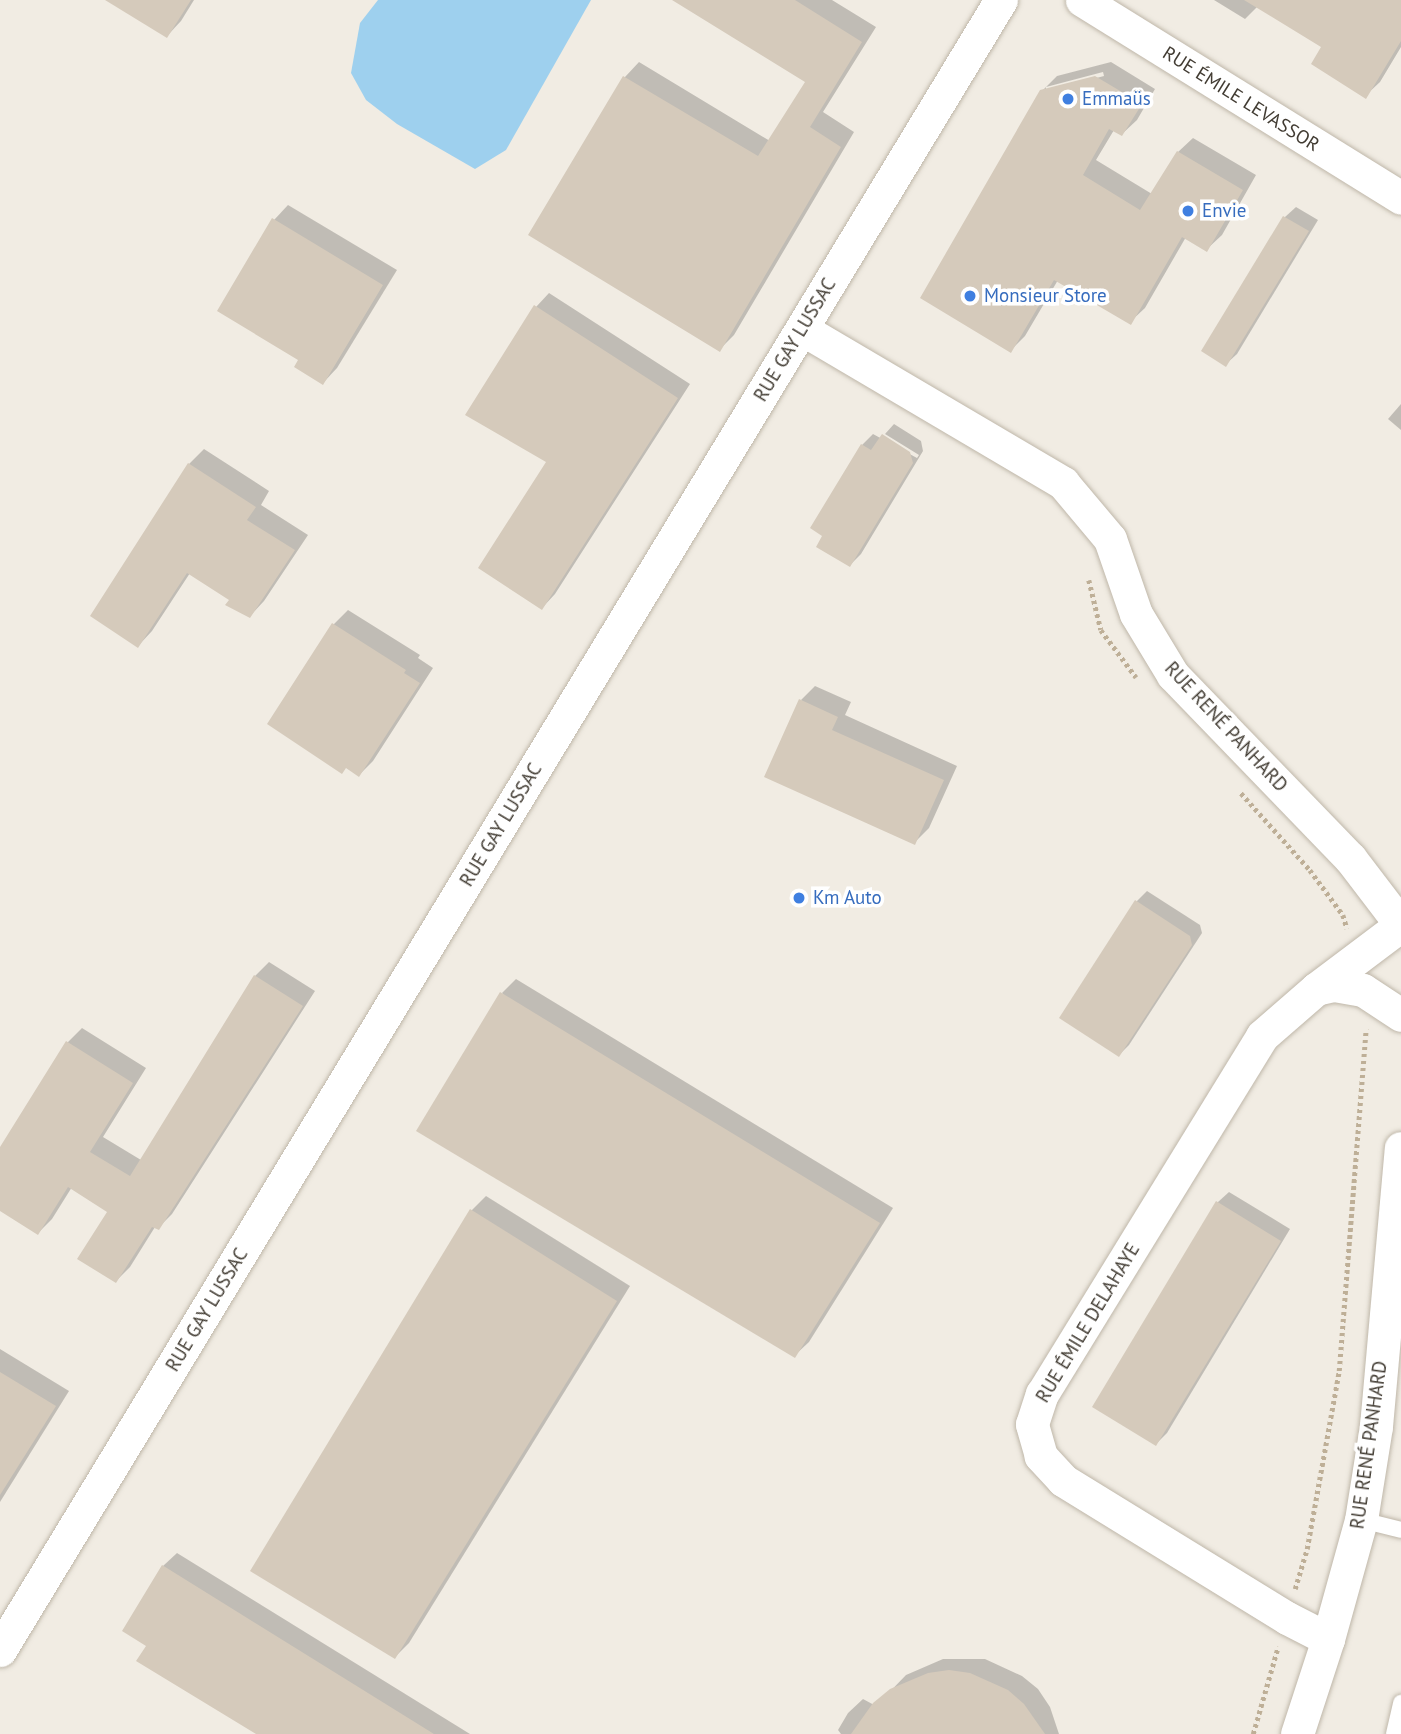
<!DOCTYPE html>
<meta charset="utf-8">
<style>
body{margin:0}
#map{position:relative;width:1401px;height:1734px;overflow:hidden;background:#f1ece3;font-family:"PT Sans",sans-serif}
div>[style]{position:absolute}
[style*='--x']{left:calc(var(--x)*1px);top:calc(var(--y)*1px);width:calc(var(--w)*1px);rotate:calc(var(--a)*1deg)}
.water>*{inset:0;background:#9ed0ee}
.shadow>*{inset:0;background:#0003}
.building>*{inset:0;background:#d5cabb}
.path>*{height:4.5px;margin-top:-2.25px;transform-origin:0;background:repeating-linear-gradient(90deg,#beaf97 0 3.5px,transparent 0 7px)}
.roads{filter:drop-shadow(0 0 2px #bfb7a9) drop-shadow(0 0 2px #bfb7a9)}
.service>*{height:16px;margin:-8px;padding:0 8px;transform-origin:8px;border-radius:8px;background:#fff}
.minor>*{height:33px;margin:-16.5px;padding:0 16.5px;transform-origin:16.5px;border-radius:16.5px;background:#fff}
.dots>*{width:19px;height:19px;translate:-50% -50%;box-sizing:border-box;border:4px solid #fff;border-radius:50%}
span{translate:-50% -50%;white-space:nowrap;text-align:center;line-height:1.15;-webkit-text-stroke:7px #fff;paint-order:stroke}
.shop-label{font-size:19px;color:#366cbe}
.left{translate:0 -50%;text-align:left}
.street-label{font-size:19px;color:#423c33}
</style>
<div id="map">
<div class="water">
<div style="clip-path:polygon(378px 0,591px 0,506px 150px,475px 169px,397px 124px,366px 100px,351px 73px,360px 23px)"></div>
</div>
<div class="shadow">
<div style="clip-path:polygon(109px 0,194px 0,181px 21px,167px 36px)"></div>
<div style="clip-path:polygon(681px 0,832px 0,876px 27px,823px 112px,854px 132px,734px 335px,720px 349px,530px 235px,625px 77px,639px 62px,770px 141px,807px 81px)"></div>
<div style="clip-path:polygon(1214px 0,1401px 0,1401px 47px,1380px 82px,1365px 96px,1324px 47px,1258px 6px,1245px 19px)"></div>
<div style="clip-path:polygon(evenodd,1111px 62px,1155px 89px,1137px 120px,1122px 134px,1114px 130px,1096px 160px,1152px 194px,1178px 152px,1193px 138px,1256px 175px,1222px 235px,1207px 249px,1186px 237px,1145px 308px,1130px 322px,1058px 280px,1025px 336px,1010px 351px,1042px 91px,1057px 76px,1111px 62px,1103px 72px,1104px 76px,1046px 91px,1046px 87px,1103px 72px)"></div>
<div style="clip-path:polygon(288px 205px,397px 270px,337px 368px,323px 383px,301px 359px,274px 220px)"></div>
<div style="clip-path:polygon(1296px 207px,1318px 220px,1237px 354px,1226px 364px,1285px 217px)"></div>
<div style="clip-path:polygon(549px 293px,690px 384px,555px 594px,542px 608px,548px 461px,536px 307px)"></div>
<div style="clip-path:polygon(1401px 404px,1401px 430px,1388px 419px)"></div>
<div style="clip-path:polygon(894px 424px,921px 441px,923px 451px,861px 554px,850px 565px,825px 535px,813px 528px,862px 445px,873px 434px,917px 458px,919px 455px,885px 434px)"></div>
<div style="clip-path:polygon(204px 449px,269px 491px,261px 505px,308px 535px,264px 601px,250px 616px,231px 599px,190px 573px,152px 631px,138px 646px,189px 464px)"></div>
<div style="clip-path:polygon(348px 610px,420px 655px,418px 658px,433px 668px,373px 761px,359px 775px,269px 724px,334px 624px)"></div>
<div style="clip-path:polygon(815px 686px,851px 702px,845px 715px,957px 766px,929px 828px,914px 843px,801px 700px)"></div>
<div style="clip-path:polygon(1147px 891px,1200px 925px,1202px 933px,1129px 1045px,1119px 1055px,1061px 1017px,1137px 901px)"></div>
<div style="clip-path:polygon(269px 962px,315px 991px,172px 1214px,158px 1228px,155px 1227px,130px 1267px,116px 1281px,109px 1212px,72px 1187px,52px 1219px,38px 1233px,0 1209px,0 1150px,68px 1042px,82px 1028px,146px 1068px,103px 1137px,141px 1160px,255px 976px)"></div>
<div style="clip-path:polygon(516px 979px,893px 1208px,809px 1342px,794px 1356px,502px 993px)"></div>
<div style="clip-path:polygon(1229px 1192px,1290px 1229px,1167px 1433px,1156px 1444px,1218px 1202px)"></div>
<div style="clip-path:polygon(486px 1196px,630px 1286px,409px 1643px,395px 1657px,472px 1210px)"></div>
<div style="clip-path:polygon(0 1349px,69px 1391px,0 1502px)"></div>
<div style="clip-path:polygon(177px 1553px,470px 1734px,259px 1734px,148px 1645px,163px 1566px)"></div>
<div style="clip-path:polygon(943px 1659px,985px 1659px,1022px 1676px,1038px 1689px,1050px 1707px,1059px 1734px,841px 1734px,838px 1730px,848px 1713px,863px 1699px,876px 1706px,906px 1675px)"></div>
</div>
<div class="building">
<div style="clip-path:polygon(105px 0,191px 0,167px 38px)"></div>
<div style="clip-path:polygon(672px 0,795px 0,862px 42px,810px 127px,841px 147px,720px 352px,528px 235px,623px 76px,758px 156px,805px 82px)"></div>
<div style="clip-path:polygon(1244px 0,1401px 0,1401px 41px,1366px 99px,1311px 64px,1321px 47px)"></div>
<div style="clip-path:polygon(1095px 76px,1142px 104px,1122px 136px,1109px 129px,1083px 175px,1140px 210px,1177px 151px,1243px 190px,1207px 252px,1182px 237px,1131px 325px,1054px 280px,1011px 353px,920px 298px,1040px 90px)"></div>
<div style="clip-path:polygon(1283px 216px,1309px 231px,1226px 367px,1201px 351px)"></div>
<div style="clip-path:polygon(272px 218px,383px 285px,323px 385px,294px 367px,298px 360px,217px 311px)"></div>
<div style="clip-path:polygon(534px 305px,678px 398px,542px 610px,478px 568px,546px 462px,465px 415px)"></div>
<div style="clip-path:polygon(882px 434px,910px 452px,913px 463px,850px 567px,816px 547px,822px 536px,810px 528px,861px 444px,871px 450px)"></div>
<div style="clip-path:polygon(188px 463px,256px 507px,247px 520px,295px 550px,250px 618px,225px 605px,229px 600px,187px 573px,138px 648px,90px 616px)"></div>
<div style="clip-path:polygon(332px 623px,406px 670px,404px 673px,420px 683px,359px 777px,346px 768px,342px 774px,267px 724px)"></div>
<div style="clip-path:polygon(799px 699px,838px 717px,832px 730px,944px 780px,915px 845px,764px 777px)"></div>
<div style="clip-path:polygon(1135px 900px,1190px 936px,1192px 945px,1119px 1057px,1059px 1018px)"></div>
<div style="clip-path:polygon(254px 975px,303px 1006px,159px 1230px,152px 1227px,116px 1283px,77px 1259px,107px 1212px,68px 1187px,38px 1235px,0 1211px,0 1147px,66px 1041px,133px 1083px,90px 1152px,130px 1176px)"></div>
<div style="clip-path:polygon(500px 992px,880px 1223px,795px 1358px,416px 1131px)"></div>
<div style="clip-path:polygon(1216px 1201px,1281px 1241px,1156px 1446px,1092px 1407px)"></div>
<div style="clip-path:polygon(470px 1209px,617px 1301px,395px 1659px,250px 1571px)"></div>
<div style="clip-path:polygon(0 1372px,56px 1406px,0 1495px)"></div>
<div style="clip-path:polygon(162px 1565px,434px 1734px,256px 1734px,136px 1661px,146px 1646px,122px 1631px)"></div>
<div style="clip-path:polygon(949px 1670px,970px 1673px,1008px 1690px,1024px 1704px,1045px 1734px,851px 1734px,873px 1703px,890px 1689px,928px 1673px)"></div>
</div>
<div class="path">
<div style="--x:1089;--y:580;--w:51;--a:76.5"></div>
<div style="--x:1101;--y:630;--w:59;--a:53.3"></div>
<div style="--x:1241;--y:793;--w:103;--a:48.1"></div>
<div style="--x:1310;--y:870;--w:56;--a:53.7"></div>
<div style="--x:1343;--y:915;--w:14;--a:73"></div>
<div style="--x:1295;--y:1589;--w:42;--a:-73.3"></div>
<div style="--x:1307;--y:1549;--w:181;--a:-79.8"></div>
<div style="--x:1339;--y:1371;--w:343;--a:-85.5"></div>
<div style="--x:1253;--y:1734;--w:91;--a:-74"></div>
</div>
<div class="roads">
<div class="service">
<div style="--x:1361;--y:1520;--w:41;--a:14"></div>
<div style="--x:1394;--y:1734;--w:32;--a:-77"></div>
</div>
<div class="minor">
<div style="--x:1082;--y:0;--w:375;--a:31.8"></div>
<div style="--x:802;--y:329;--w:303;--a:30.5"></div>
<div style="--x:1063;--y:483;--w:73;--a:50"></div>
<div style="--x:1110;--y:539;--w:79;--a:70.9"></div>
<div style="--x:1136;--y:614;--w:71;--a:58.8"></div>
<div style="--x:1173;--y:675;--w:255;--a:46"></div>
<div style="--x:1350;--y:858;--w:84;--a:52.7"></div>
<div style="--x:1316;--y:989;--w:18;--a:-13"></div>
<div style="--x:1334;--y:985;--w:29;--a:10"></div>
<div style="--x:1363;--y:990;--w:45;--a:33.3"></div>
<div style="--x:1328;--y:1639;--w:46;--a:-152.9"></div>
<div style="--x:1287;--y:1618;--w:263;--a:-148.4"></div>
<div style="--x:1063;--y:1480;--w:33;--a:-133"></div>
<div style="--x:1041;--y:1456;--w:33;--a:-106"></div>
<div style="--x:1032;--y:1424;--w:32;--a:-72"></div>
<div style="--x:1042;--y:1394;--w:420;--a:-58.4"></div>
<div style="--x:1262;--y:1036;--w:72;--a:-41"></div>
<div style="--x:1316;--y:989;--w:106;--a:-37"></div>
<div style="--x:0;--y:1650;--w:1930;--a:-58.76"></div>
<div style="--x:1297;--y:1734;--w:100;--a:-71.9"></div>
<div style="--x:1328;--y:1639;--w:123;--a:-74.5"></div>
<div style="--x:1361;--y:1520;--w:95;--a:-80.9"></div>
<div style="--x:1376;--y:1426;--w:279;--a:-84.9"></div>
</div>
</div>
<div class="dots">
<div style="left:1068px;top:99px;background:#3f7fe0"></div>
<div style="left:1188px;top:211px;background:#3f7fe0"></div>
<div style="left:970px;top:296px;background:#3f7fe0"></div>
<div style="left:799px;top:898px;background:#3f7fe0"></div>
</div>
<div class="shop-label">
<span class="left" style="left:1082px;top:99px">Emmaüs</span>
<span class="left" style="left:1202px;top:211px">Envie</span>
<span class="left" style="left:984px;top:296px">Monsieur Store</span>
<span class="left" style="left:813px;top:898px">Km Auto</span>
</div>
<div class="street-label">
<span style="left:1241px;top:99px;rotate:32deg">RUE ÉMILE LEVASSOR</span>
<span style="left:795px;top:340px;rotate:-59deg">RUE GAY LUSSAC</span>
<span style="left:1226px;top:727px;rotate:47deg">RUE RENÉ PANHARD</span>
<span style="left:501px;top:825px;rotate:-59deg">RUE GAY LUSSAC</span>
<span style="left:207px;top:1310px;rotate:-59deg">RUE GAY LUSSAC</span>
<span style="left:1088px;top:1323px;rotate:-59deg">RUE ÉMILE DELAHAYE</span>
<span style="left:1369px;top:1445px;rotate:-82deg">RUE RENÉ PANHARD</span>
</div>
</div>
